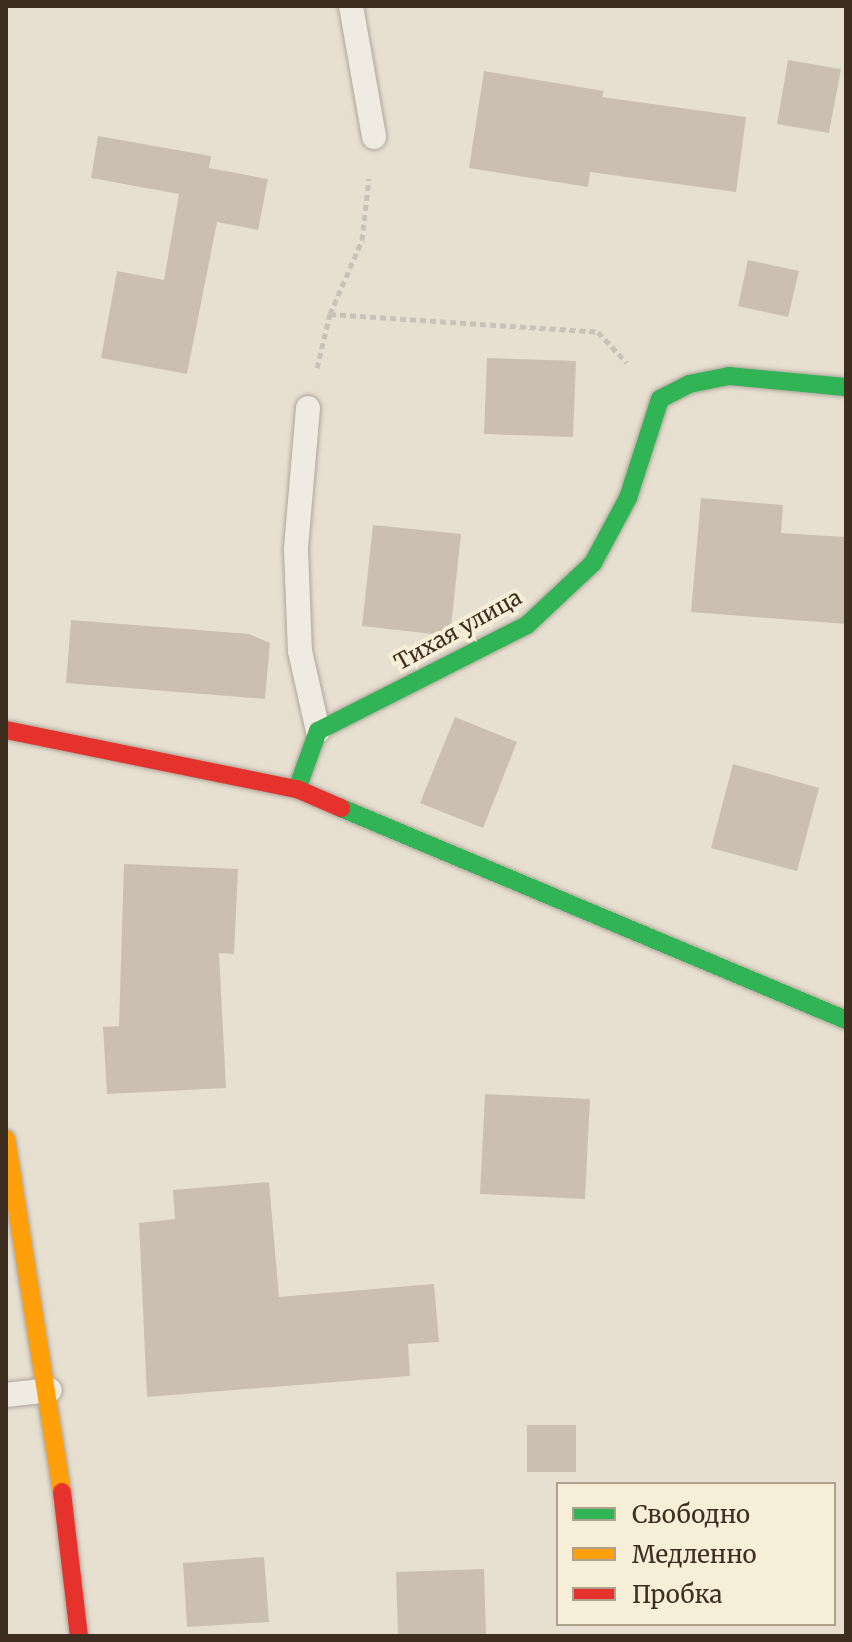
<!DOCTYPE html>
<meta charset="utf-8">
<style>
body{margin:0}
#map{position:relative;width:852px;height:1642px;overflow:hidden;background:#e7e0d1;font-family:Merriweather,serif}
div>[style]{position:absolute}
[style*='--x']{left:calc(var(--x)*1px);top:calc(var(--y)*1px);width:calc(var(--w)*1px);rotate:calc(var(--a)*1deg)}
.building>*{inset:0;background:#cbbfb2}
.path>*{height:5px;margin-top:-2.5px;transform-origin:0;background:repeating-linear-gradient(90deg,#c8c2b9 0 6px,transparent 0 10px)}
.roads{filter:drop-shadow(0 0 2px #ada599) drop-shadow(0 0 2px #ada599)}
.lane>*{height:24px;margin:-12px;padding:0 12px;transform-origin:12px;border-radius:12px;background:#efebe3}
.fast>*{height:18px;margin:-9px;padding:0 9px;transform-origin:9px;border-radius:9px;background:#30b455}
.slow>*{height:18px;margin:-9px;padding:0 9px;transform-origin:9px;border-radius:9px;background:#ff9f0a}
.jam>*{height:18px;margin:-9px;padding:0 9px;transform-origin:9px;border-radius:9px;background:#e5322d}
span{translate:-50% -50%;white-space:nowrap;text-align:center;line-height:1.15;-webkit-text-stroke:8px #f7eed8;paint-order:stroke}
.street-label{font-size:22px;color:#3d2e20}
.frame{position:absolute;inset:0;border:8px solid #3d2e20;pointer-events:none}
.legend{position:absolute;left:556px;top:1482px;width:280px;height:144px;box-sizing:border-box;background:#f7eed8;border:2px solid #ada18e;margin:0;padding:10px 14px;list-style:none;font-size:24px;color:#3d2e20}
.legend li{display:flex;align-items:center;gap:16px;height:40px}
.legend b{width:40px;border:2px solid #ada18e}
</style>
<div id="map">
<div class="building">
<div style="clip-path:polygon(788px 60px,841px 69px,829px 133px,777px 124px)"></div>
<div style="clip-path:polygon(484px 71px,604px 91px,602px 97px,746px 117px,736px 192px,590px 172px,588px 187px,469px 168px)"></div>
<div style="clip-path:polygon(98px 136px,211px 156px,209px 168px,268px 179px,258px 230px,217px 222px,187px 374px,101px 358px,117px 271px,164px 280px,179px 194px,91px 178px)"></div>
<div style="clip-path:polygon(748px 260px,799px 271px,788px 317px,738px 306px)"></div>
<div style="clip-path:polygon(487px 358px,576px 361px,573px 437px,484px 434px)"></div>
<div style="clip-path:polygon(701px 498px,783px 505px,781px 533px,846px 537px,846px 624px,691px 612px)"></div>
<div style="clip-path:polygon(373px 525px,461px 534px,450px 636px,362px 626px)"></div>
<div style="clip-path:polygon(71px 620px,249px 634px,270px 643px,265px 699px,66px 683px)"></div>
<div style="clip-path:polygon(455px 717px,517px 742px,483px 828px,420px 803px)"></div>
<div style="clip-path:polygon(733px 764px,819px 788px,797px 871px,711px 848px)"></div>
<div style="clip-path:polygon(124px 864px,238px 869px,234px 954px,219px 953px,226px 1088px,107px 1094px,103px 1027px,119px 1026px)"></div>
<div style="clip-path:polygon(485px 1094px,590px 1099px,585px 1199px,480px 1194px)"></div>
<div style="clip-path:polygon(269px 1182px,279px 1297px,434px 1284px,439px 1342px,408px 1344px,410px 1376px,147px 1397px,139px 1223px,175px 1219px,173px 1190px)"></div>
<div style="clip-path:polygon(527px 1425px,576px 1425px,576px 1472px,527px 1472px)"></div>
<div style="clip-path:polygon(264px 1557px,269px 1622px,187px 1627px,183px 1563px)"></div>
<div style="clip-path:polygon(484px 1569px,486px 1636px,398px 1636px,396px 1572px)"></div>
</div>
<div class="path">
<div style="--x:330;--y:314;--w:269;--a:3.8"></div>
<div style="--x:598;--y:332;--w:42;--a:46.9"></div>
<div style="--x:317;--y:368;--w:56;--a:-76.5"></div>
<div style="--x:330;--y:314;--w:81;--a:-66.6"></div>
<div style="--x:362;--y:240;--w:62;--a:-83.6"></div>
</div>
<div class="roads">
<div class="lane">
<div style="--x:351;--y:6;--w:133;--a:80"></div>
<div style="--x:308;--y:408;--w:142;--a:94.9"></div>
<div style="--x:296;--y:549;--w:102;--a:87.8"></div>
<div style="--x:300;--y:651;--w:82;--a:77.3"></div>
<div style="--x:6;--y:1395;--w:44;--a:-6.5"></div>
</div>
<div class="fast">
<div style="--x:297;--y:789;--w:62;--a:-70.1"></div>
<div style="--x:318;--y:731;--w:234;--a:-26.9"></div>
<div style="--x:527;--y:625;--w:91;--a:-43.2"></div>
<div style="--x:593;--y:563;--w:74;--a:-61.7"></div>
<div style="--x:628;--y:498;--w:104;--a:-72.1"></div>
<div style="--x:660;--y:399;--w:33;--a:-27"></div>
<div style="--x:689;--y:384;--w:41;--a:-11.3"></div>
<div style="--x:729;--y:376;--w:118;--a:5.4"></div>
<div style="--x:341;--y:808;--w:548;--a:22.77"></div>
</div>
<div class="slow">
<div style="--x:6;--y:1139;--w:357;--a:81"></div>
</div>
<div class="jam">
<div style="--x:6;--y:730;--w:297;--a:11.5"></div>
<div style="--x:297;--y:789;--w:48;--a:23.4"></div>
<div style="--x:62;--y:1492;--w:145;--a:83.3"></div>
</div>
</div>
<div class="street-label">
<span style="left:458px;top:630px;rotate:-29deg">Тихая улица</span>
</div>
<div class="frame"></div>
<ul class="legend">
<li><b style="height:10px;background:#30b455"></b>Свободно</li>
<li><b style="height:10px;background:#ff9f0a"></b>Медленно</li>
<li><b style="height:10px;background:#e5322d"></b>Пробка</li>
</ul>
</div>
